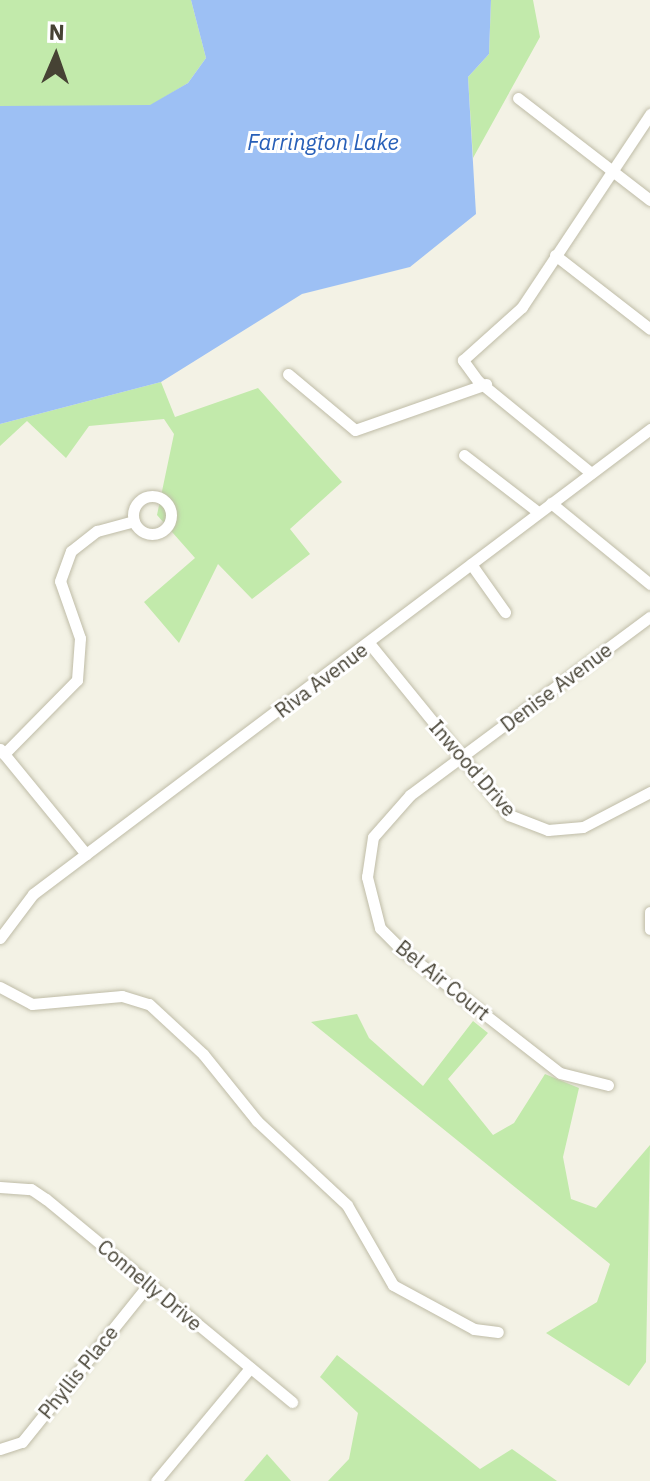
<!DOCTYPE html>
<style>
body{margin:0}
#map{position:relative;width:650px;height:1481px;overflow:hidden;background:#f3f2e5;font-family:"IBM Plex Sans",sans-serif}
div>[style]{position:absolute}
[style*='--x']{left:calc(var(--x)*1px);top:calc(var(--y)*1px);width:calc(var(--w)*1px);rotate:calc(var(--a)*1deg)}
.green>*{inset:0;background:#c2eaab}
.water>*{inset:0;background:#9dc0f4}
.roads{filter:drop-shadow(0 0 2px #bfbca7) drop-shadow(0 0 2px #bfbca7)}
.minor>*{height:11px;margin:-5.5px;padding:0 5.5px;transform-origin:5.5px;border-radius:5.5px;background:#fff}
.minor>.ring{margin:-5.5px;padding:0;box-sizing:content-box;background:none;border:11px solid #fff;border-radius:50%}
span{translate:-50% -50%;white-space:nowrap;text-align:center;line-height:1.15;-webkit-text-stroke:6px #fff;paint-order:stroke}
.street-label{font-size:20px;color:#464234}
.water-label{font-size:22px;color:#275fb8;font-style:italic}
.north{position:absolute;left:16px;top:16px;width:80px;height:80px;-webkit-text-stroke:6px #fff;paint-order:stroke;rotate:2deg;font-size:22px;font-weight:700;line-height:32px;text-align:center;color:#464234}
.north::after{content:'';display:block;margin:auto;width:28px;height:36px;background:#464234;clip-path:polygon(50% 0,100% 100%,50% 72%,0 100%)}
</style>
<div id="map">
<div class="green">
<div style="clip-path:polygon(0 0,191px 0,206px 58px,188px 83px,150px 106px,0 106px)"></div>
<div style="clip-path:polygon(491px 0,533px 0,540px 37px,473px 158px,468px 77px,489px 54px)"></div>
<div style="clip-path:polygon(161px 382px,175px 417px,258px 388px,342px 482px,290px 529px,310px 554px,252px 599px,218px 564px,179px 643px,144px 602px,195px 558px,157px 515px,174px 434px,164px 419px,89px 426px,66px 458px,27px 421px,0 446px,0 424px)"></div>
<div style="clip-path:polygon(357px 1014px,369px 1038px,423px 1086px,473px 1021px,488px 1033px,448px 1079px,493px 1135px,514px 1123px,545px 1074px,579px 1088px,563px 1157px,571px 1199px,596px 1208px,650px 1145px,646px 1362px,629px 1386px,546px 1333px,597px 1302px,610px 1264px,311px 1022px)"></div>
<div style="clip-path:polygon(337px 1355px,480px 1469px,512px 1449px,557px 1481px,328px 1481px,349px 1459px,358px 1413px,320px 1377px)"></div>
<div style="clip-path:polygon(267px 1454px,291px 1481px,244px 1481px)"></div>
</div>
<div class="water">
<div style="clip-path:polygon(191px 0,491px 0,489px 54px,468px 77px,476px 214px,410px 267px,302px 294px,161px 382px,0 424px,0 106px,150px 105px,188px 83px,206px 58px)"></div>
</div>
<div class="roads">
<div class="minor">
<div style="--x:518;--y:98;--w:167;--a:37.7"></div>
<div style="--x:555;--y:255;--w:120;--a:37.9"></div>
<div style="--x:288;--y:374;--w:87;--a:39.9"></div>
<div style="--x:355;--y:430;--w:139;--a:-19.3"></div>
<div style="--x:464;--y:455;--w:93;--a:37.6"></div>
<div style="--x:591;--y:473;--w:146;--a:-140.8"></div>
<div style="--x:478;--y:381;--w:26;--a:-126"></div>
<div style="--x:463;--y:360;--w:79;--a:-41.9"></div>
<div style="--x:522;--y:307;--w:232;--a:-56.4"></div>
<div class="ring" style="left:133px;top:496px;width:27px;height:27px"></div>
<div style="--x:551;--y:503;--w:128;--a:39.3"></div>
<div style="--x:471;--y:564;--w:59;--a:54.7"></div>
<div style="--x:369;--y:643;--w:222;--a:50.9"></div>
<div style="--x:509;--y:815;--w:42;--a:21"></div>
<div style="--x:548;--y:830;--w:35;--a:-5"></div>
<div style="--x:583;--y:827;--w:76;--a:-27.6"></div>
<div style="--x:0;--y:749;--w:136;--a:50.7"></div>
<div style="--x:4;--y:754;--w:104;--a:-45.4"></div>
<div style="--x:77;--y:680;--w:42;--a:-85.9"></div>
<div style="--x:80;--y:638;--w:60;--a:-109.3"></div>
<div style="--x:60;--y:581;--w:32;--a:-70"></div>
<div style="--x:71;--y:551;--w:33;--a:-38"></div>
<div style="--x:97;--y:531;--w:38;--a:-15"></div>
<div style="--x:650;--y:912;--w:17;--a:90"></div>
<div style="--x:0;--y:938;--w:55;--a:-53.1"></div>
<div style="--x:33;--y:894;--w:773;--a:-37"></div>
<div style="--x:0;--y:987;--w:36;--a:28"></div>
<div style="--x:32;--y:1004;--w:90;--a:-5.1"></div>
<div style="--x:122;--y:996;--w:28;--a:17"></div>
<div style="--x:149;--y:1004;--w:74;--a:42.8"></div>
<div style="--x:203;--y:1054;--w:86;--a:51.1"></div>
<div style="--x:257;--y:1121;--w:123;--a:43"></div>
<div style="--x:347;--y:1205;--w:92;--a:60.1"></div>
<div style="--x:393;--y:1285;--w:92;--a:28.5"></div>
<div style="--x:474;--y:1329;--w:24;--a:7"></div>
<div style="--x:608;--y:1085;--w:49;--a:-166"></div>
<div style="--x:560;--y:1073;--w:200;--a:-142.1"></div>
<div style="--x:402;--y:950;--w:31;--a:-135"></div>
<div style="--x:380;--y:928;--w:53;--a:-104.3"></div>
<div style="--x:367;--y:877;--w:40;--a:-81.5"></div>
<div style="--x:373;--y:837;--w:56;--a:-48.6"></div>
<div style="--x:410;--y:795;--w:299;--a:-36.6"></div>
<div style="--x:0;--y:1187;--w:31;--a:4"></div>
<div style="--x:31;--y:1189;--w:18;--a:34"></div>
<div style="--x:46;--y:1199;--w:319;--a:39.5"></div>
<div style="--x:0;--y:1449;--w:23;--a:-18"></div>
<div style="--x:22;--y:1442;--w:203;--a:-51.2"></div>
<div style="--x:156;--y:1481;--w:147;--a:-50.2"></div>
</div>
</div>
<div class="street-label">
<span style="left:321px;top:680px;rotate:-37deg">Riva Avenue</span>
<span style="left:556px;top:687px;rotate:-37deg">Denise Avenue</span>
<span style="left:473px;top:768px;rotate:49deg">Inwood Drive</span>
<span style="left:443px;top:980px;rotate:39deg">Bel Air Court</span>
<span style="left:150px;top:1285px;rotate:40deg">Connelly Drive</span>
<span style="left:78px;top:1372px;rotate:-51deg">Phyllis Place</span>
</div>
<div class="water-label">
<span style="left:323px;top:142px">Farrington Lake</span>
</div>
<div class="north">N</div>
</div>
